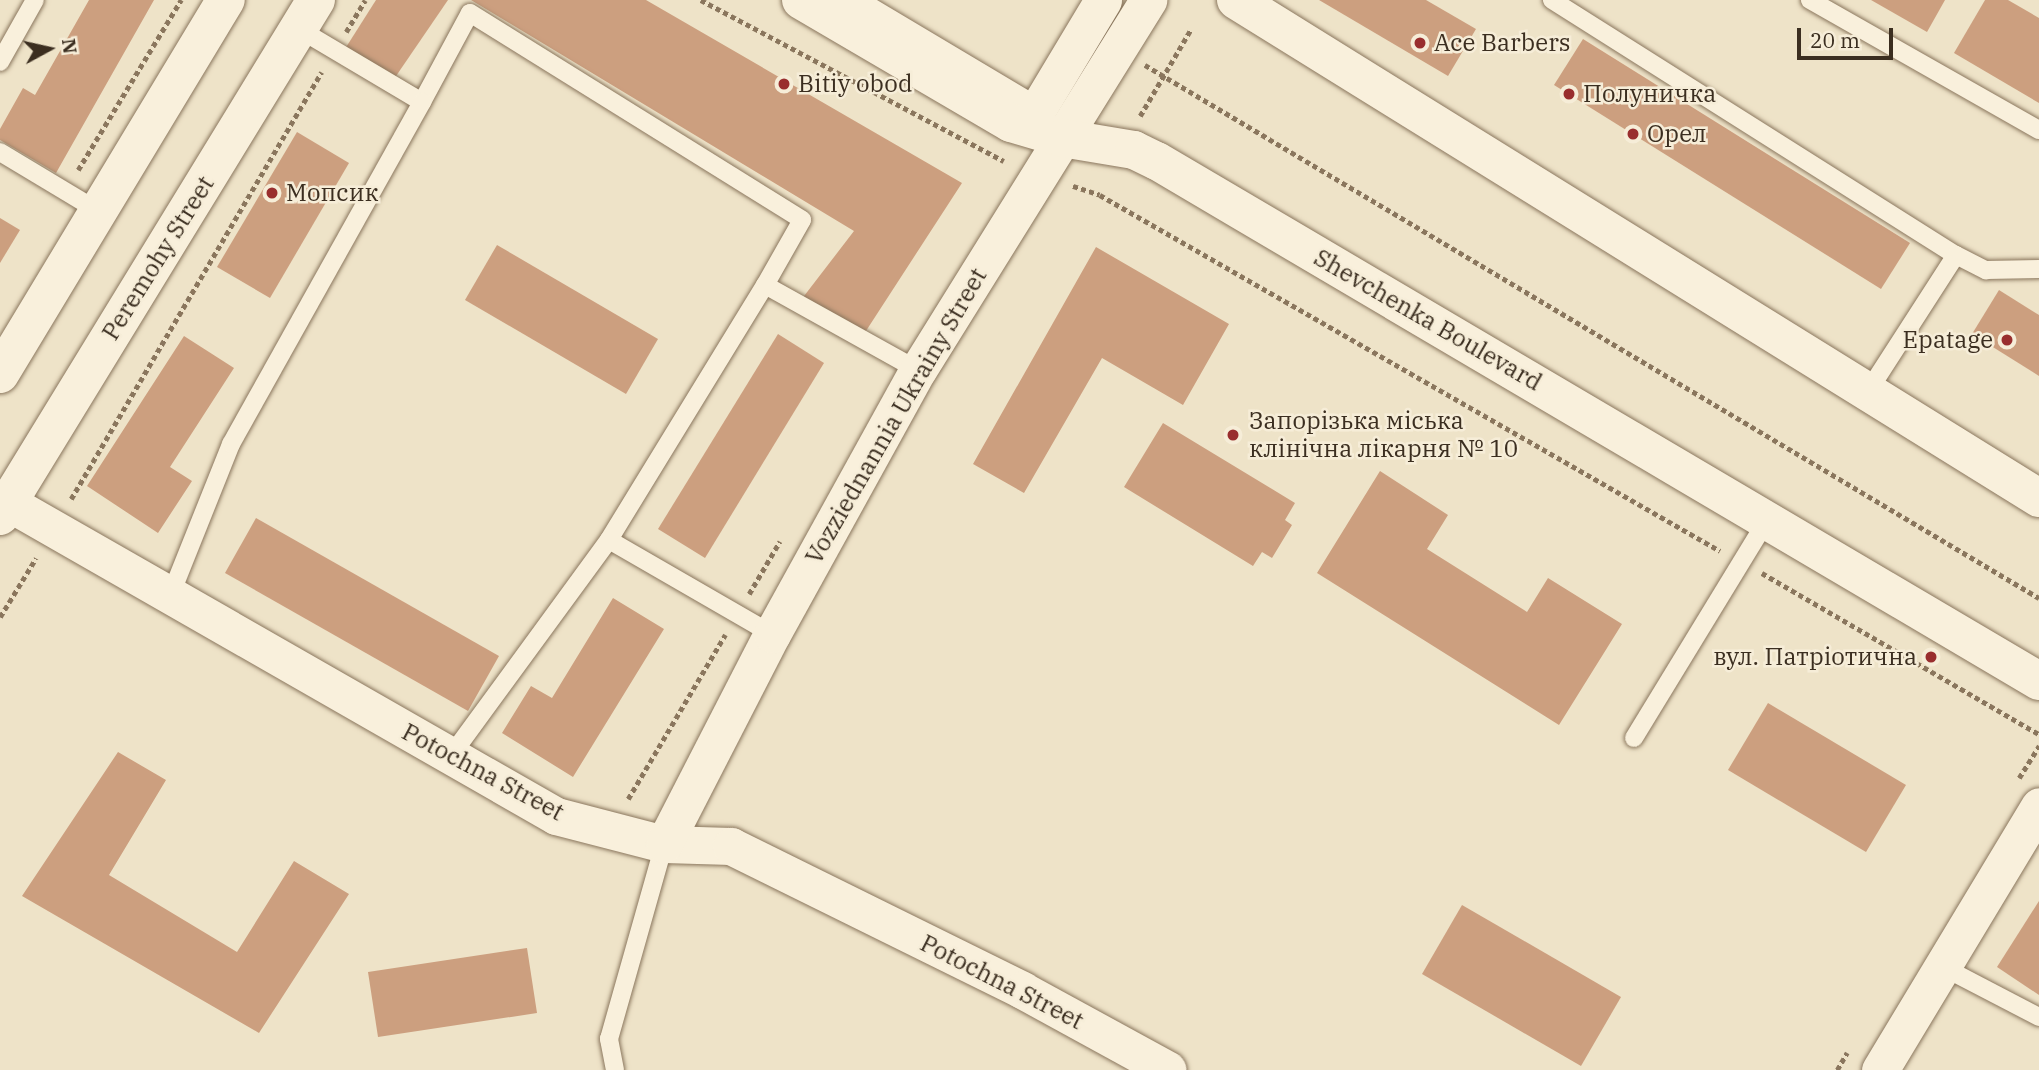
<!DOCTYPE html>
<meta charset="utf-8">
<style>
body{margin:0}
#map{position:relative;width:2039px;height:1070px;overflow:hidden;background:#eee3c8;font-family:"IBM Plex Serif",serif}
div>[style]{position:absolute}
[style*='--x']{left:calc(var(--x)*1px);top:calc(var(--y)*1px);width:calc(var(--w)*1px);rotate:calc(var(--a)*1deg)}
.building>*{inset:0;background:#cc9f7f}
.path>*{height:4.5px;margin-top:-2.25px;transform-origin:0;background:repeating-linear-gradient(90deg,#8a765d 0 5px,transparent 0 8.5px)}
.roads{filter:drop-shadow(0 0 2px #8a765d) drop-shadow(0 0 2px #8a765d)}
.lane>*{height:18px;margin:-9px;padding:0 9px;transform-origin:9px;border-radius:9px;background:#f9f0dc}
.street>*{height:37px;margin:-18.5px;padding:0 18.5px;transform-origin:18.5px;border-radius:18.5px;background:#f9f0dc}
.secondary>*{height:38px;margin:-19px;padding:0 19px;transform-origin:19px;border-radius:19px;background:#f9f0dc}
.dots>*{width:19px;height:19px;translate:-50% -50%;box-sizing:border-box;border:4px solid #f6edd8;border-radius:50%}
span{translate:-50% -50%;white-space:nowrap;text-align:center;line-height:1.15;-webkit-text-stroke:5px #f6edd8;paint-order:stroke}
.poi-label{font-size:24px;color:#3b2e20}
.left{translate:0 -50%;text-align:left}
.right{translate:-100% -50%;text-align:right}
.street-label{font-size:24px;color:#3b2e20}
.north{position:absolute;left:14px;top:14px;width:70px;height:70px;-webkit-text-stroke:5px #f6edd8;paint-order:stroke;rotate:82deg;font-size:19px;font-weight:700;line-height:28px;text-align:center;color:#3b2e20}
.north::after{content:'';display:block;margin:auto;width:24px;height:32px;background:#3b2e20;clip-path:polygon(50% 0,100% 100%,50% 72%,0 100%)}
.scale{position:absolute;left:1797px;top:28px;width:96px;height:32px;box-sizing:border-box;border:4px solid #3b2e20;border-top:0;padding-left:9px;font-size:21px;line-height:24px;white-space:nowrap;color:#3b2e20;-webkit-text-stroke:5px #f6edd8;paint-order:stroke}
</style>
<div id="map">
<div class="building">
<div style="clip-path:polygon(89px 0,154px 0,56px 173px,0 140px,0 129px,23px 88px,35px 95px)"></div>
<div style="clip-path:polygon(376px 0,448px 0,394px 79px,343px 52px)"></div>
<div style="clip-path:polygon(471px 0,646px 0,962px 183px,864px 334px,801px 300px,854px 231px)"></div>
<div style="clip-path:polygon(1319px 0,1426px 0,1476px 29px,1448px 76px)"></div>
<div style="clip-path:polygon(1871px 0,1945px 0,1927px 32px)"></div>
<div style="clip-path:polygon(1985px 0,2008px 0,2039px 18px,2039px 103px,1954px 53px)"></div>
<div style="clip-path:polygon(1583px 39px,1910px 243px,1881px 289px,1554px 85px)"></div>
<div style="clip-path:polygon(297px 132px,349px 163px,270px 298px,217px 267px)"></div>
<div style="clip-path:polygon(0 218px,20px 230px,0 263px)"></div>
<div style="clip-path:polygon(497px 245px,658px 339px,626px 394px,465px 300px)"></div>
<div style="clip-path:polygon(1096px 247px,1229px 324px,1183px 405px,1102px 358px,1024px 493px,973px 464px)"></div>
<div style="clip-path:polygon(1999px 290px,2039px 315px,2039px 376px,1972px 334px)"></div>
<div style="clip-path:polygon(778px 334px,824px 363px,705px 558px,658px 529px)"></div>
<div style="clip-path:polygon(184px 336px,234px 368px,170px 467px,192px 481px,158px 533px,87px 486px)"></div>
<div style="clip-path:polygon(1163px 423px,1295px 503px,1285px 520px,1292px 525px,1272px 558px,1262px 552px,1253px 566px,1124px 487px)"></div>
<div style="clip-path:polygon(1380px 471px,1448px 515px,1427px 549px,1527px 612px,1548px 578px,1622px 624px,1559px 725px,1317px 573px)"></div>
<div style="clip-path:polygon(256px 518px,499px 656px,468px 711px,225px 573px)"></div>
<div style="clip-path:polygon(613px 598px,664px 629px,573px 777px,502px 733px,531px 686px,552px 698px)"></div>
<div style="clip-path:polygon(1768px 703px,1906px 785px,1866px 852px,1728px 770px)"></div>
<div style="clip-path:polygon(118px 752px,166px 780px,109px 875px,237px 952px,294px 861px,349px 894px,259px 1033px,22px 896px)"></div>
<div style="clip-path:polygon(2039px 901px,2039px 995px,1997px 967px)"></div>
<div style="clip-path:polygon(1462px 905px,1621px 997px,1581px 1066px,1422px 974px)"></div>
<div style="clip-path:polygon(527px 948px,537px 1013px,378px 1037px,368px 972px)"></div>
</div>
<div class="path">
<div style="--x:701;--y:0;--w:343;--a:28"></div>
<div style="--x:346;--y:32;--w:37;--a:-59"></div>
<div style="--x:1145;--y:65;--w:1041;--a:30.8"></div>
<div style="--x:1140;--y:116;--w:101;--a:-59.6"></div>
<div style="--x:78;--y:170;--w:199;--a:-58.8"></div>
<div style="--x:1073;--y:186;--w:28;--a:18"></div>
<div style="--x:1100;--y:195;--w:715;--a:29.86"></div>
<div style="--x:71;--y:499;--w:495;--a:-59.6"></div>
<div style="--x:1762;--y:573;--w:320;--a:30.2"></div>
<div style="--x:749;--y:594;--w:61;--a:-59.7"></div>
<div style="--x:0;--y:617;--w:69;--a:-58.6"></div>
<div style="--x:2019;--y:778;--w:38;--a:-58"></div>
<div style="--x:628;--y:799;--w:191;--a:-59.4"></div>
<div style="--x:1837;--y:1070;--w:20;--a:-60"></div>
</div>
<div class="roads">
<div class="lane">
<div style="--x:1552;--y:0;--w:478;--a:32.3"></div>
<div style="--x:1956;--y:255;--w:34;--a:27"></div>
<div style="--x:1986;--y:270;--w:53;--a:-1.1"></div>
<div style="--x:1810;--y:0;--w:263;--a:29.6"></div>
<div style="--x:299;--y:29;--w:143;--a:30.7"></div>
<div style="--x:422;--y:102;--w:101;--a:-61.7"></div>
<div style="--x:470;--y:13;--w:391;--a:31.9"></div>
<div style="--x:802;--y:220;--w:75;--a:119.6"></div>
<div style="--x:765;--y:285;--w:175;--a:29.1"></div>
<div style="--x:0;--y:62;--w:71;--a:-60.6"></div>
<div style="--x:0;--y:152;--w:114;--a:31"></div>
<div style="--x:765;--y:285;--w:299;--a:121.5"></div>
<div style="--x:609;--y:540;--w:188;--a:30"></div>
<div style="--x:1867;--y:393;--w:164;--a:-57.2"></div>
<div style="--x:171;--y:594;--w:162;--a:-68.2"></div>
<div style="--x:231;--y:444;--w:392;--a:-60.8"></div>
<div style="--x:1634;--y:738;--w:255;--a:-58.6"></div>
<div style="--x:450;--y:757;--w:269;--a:-53.8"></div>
<div style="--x:1943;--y:967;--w:108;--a:27.5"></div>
<div style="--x:615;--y:1070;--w:32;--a:-101"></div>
<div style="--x:609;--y:1039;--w:203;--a:-74.2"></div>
</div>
<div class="street">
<div style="--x:841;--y:0;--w:225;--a:30.8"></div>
<div style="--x:1034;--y:115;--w:134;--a:-59"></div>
<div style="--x:9;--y:503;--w:630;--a:29.78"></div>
<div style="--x:556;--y:816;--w:112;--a:14.5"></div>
<div style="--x:664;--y:844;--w:67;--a:1.7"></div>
<div style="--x:731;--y:846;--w:325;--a:26.3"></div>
<div style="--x:1022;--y:990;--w:166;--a:28.7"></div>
<div style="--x:664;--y:844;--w:236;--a:-62.8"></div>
<div style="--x:772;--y:634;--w:302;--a:-61.1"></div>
<div style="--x:918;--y:370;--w:436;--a:-58.1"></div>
<div style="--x:1880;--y:1070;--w:308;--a:-58.9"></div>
</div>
<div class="secondary">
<div style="--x:801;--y:0;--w:243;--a:30.4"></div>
<div style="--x:1011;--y:123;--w:53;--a:16.4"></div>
<div style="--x:1062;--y:138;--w:73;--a:9.5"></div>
<div style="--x:1134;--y:150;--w:25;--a:26"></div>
<div style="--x:1157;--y:161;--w:1024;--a:30.52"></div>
<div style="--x:1236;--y:0;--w:945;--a:31.81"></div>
<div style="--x:0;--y:374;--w:437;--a:-58.9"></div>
<div style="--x:0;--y:516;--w:605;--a:-58.52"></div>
</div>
</div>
<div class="dots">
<div style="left:1420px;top:43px;background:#992e2e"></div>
<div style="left:784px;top:84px;background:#992e2e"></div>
<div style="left:1569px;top:94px;background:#992e2e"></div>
<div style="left:1633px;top:134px;background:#992e2e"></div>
<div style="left:272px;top:193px;background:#992e2e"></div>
<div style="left:2007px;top:340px;background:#992e2e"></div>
<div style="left:1233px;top:435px;background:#992e2e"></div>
<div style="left:1931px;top:657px;background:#992e2e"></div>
</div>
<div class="poi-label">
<span class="left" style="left:1434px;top:43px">Ace Barbers</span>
<span class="left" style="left:798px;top:84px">Bitiy obod</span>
<span class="left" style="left:1583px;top:94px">Полуничка</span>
<span class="left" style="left:1647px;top:134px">Орел</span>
<span class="left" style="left:286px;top:193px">Мопсик</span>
<span class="right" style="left:1993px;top:340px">Epatage</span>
<span class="left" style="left:1249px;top:435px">Запорізька міська<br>клінічна лікарня № 10</span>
<span class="right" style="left:1917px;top:657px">вул. Патріотична</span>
</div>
<div class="street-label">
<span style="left:158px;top:258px;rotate:-58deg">Peremohy Street</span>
<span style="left:1428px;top:320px;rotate:30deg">Shevchenka Boulevard</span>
<span style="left:896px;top:416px;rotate:-60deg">Vozziednannia Ukrainy Street</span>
<span style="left:483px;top:772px;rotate:28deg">Potochna Street</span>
<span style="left:1002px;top:982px;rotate:27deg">Potochna Street</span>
</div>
<div class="north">N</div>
<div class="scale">20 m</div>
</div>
